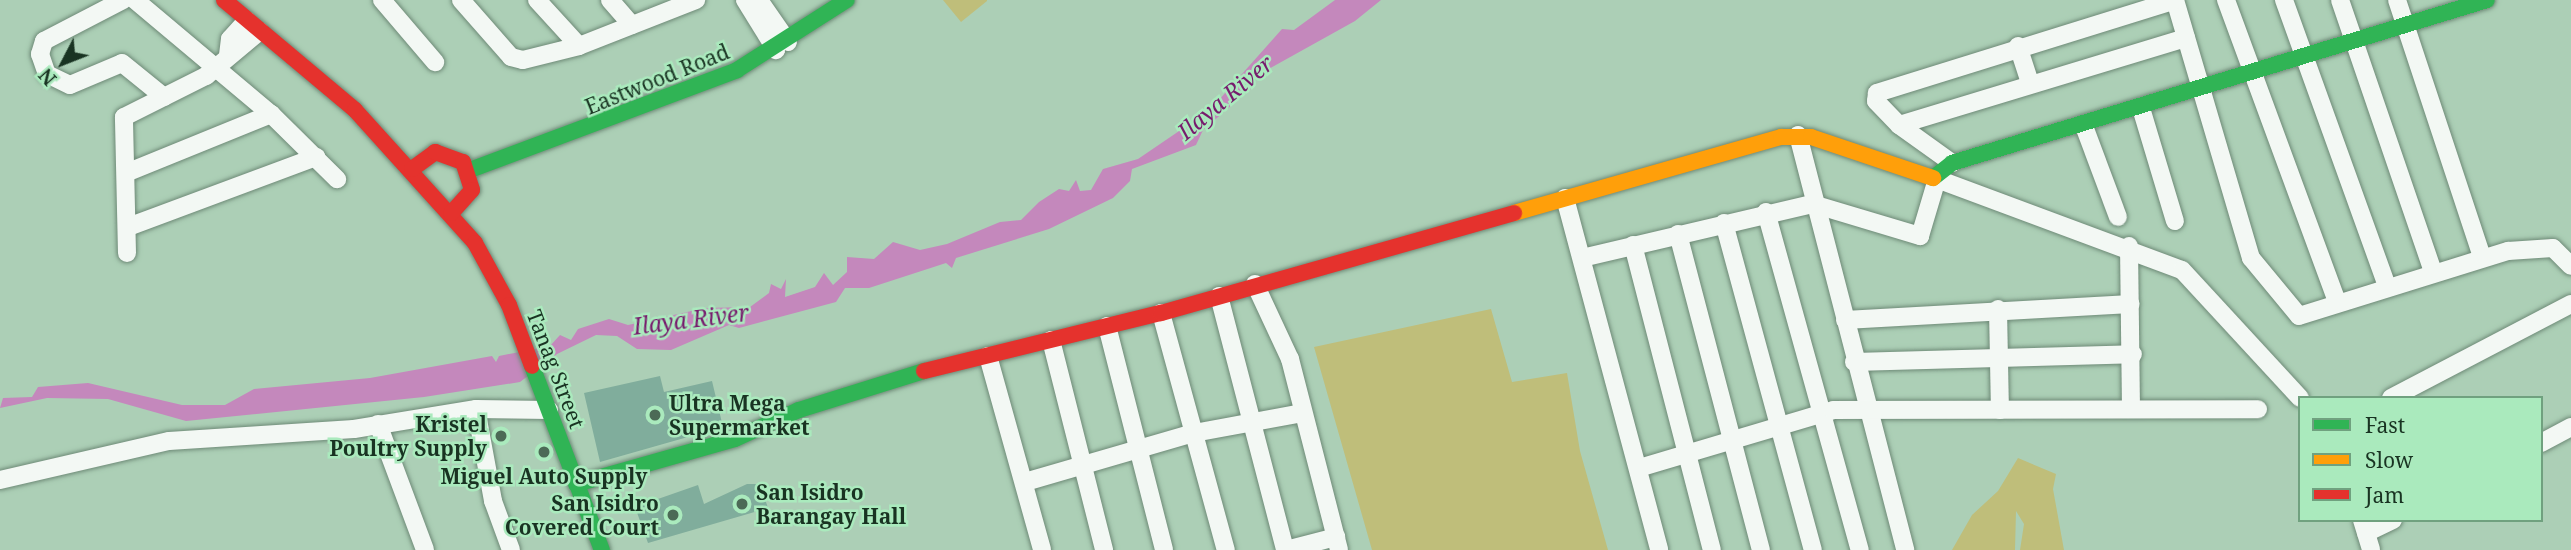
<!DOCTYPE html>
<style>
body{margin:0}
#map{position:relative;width:2571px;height:550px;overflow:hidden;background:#accfb6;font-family:"Noto Serif",serif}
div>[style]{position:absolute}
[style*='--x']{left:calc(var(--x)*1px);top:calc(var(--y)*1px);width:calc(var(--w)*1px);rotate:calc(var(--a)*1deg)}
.green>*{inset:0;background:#bfbe7a}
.water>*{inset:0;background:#c488bc}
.building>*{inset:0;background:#80ad9c}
.roads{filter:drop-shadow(0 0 2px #6e8a77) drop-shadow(0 0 2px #6e8a77)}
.street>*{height:18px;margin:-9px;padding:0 9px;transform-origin:9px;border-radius:9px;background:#f3f8f4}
.fast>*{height:16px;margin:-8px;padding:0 8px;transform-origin:8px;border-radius:8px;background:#30b455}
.slow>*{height:16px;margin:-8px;padding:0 8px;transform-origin:8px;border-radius:8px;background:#ff9f0a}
.jam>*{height:16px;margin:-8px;padding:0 8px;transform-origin:8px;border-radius:8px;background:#e5322d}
.dots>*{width:19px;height:19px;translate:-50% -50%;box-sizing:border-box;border:4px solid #aaeabd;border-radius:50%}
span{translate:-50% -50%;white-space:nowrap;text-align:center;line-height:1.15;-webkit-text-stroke:5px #aaeabd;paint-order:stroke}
.street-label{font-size:21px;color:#193322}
.poi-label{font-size:21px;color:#193322;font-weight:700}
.left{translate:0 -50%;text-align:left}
.right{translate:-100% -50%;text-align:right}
.water-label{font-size:23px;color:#771b6d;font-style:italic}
.legend{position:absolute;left:2298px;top:396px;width:245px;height:126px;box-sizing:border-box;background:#aaeabd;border:2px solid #70a17f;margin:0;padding:9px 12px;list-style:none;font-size:21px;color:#193322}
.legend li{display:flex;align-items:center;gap:14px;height:35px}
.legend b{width:35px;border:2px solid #70a17f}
.north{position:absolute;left:28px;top:28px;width:70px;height:70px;-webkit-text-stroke:5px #aaeabd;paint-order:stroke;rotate:228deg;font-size:19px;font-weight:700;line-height:28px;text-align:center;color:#193322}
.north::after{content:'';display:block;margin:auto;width:24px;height:32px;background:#193322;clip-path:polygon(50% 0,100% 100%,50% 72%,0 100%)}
</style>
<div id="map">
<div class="green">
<div style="clip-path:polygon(943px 0,987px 0,987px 1px,961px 22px)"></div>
<div style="clip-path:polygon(1491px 309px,1512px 382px,1567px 373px,1580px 451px,1608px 550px,1372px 550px,1314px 347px)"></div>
<div style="clip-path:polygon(2018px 458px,2056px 474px,2053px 489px,2064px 550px,2020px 550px,2024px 524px,2016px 511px,2015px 550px,1952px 550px,1972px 515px,1998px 491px)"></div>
</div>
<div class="water">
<div style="clip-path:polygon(1335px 0,1381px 0,1355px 21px,1258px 75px,1254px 86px,1203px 130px,1196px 145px,1132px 169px,1130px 181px,1113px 198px,1049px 229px,956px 258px,952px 268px,946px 263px,869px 288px,845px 288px,836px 302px,739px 328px,729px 325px,671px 350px,637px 349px,617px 336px,596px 335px,557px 354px,520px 382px,424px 397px,186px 421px,108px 399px,47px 398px,0 408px,3px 398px,32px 397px,38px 387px,88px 383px,182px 405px,225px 405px,254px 389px,370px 378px,492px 356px,496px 362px,499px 356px,550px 346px,560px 335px,571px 340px,578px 329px,609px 319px,628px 325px,705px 308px,750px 307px,769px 293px,771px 284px,781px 289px,786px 279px,785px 297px,815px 287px,824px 273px,833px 285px,847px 272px,847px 257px,874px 259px,893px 242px,920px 250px,947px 244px,1000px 222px,1021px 220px,1039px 202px,1059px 189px,1069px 191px,1076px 180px,1080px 191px,1091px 190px,1103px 169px,1138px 159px,1210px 110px,1282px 29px,1294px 30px)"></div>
</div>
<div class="building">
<div style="clip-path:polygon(660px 376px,664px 392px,712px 381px,723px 427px,600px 462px,584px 393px)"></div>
<div style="clip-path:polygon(747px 484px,760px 484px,768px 508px,648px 543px,635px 507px,698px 485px,704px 504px)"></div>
</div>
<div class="roads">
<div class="street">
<div style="--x:123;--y:0;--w:89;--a:152.6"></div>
<div style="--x:44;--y:41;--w:14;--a:107"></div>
<div style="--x:40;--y:54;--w:21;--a:71"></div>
<div style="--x:47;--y:74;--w:25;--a:26"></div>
<div style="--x:70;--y:85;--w:56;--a:-22.9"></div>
<div style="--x:122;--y:63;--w:54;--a:39"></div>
<div style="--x:135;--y:0;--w:177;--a:40"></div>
<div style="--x:271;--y:114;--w:93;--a:44.6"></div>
<div style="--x:382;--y:0;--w:82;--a:49.5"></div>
<div style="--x:461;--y:0;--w:76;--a:48.7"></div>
<div style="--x:511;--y:57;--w:12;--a:14"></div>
<div style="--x:523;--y:60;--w:58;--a:-14"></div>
<div style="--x:579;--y:46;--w:126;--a:-21.5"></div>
<div style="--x:537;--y:0;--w:62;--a:47.6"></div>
<div style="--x:610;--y:0;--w:33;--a:49"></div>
<div style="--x:745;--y:0;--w:59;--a:58.2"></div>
<div style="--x:759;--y:0;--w:51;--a:55.4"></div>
<div style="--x:2175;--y:0;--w:269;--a:73.6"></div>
<div style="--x:2251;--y:258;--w:75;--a:50.4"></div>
<div style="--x:2299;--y:316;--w:219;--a:-17.3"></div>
<div style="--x:2508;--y:251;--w:45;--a:-3.8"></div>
<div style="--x:2553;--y:248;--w:25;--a:45"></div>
<div style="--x:2226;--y:0;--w:322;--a:69.8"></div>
<div style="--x:2284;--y:0;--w:304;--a:70.2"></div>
<div style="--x:2340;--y:0;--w:287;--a:71.1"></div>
<div style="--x:2397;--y:0;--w:271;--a:71.7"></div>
<div style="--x:2018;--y:46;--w:39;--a:72"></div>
<div style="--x:228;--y:55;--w:16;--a:-83"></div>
<div style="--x:230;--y:39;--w:25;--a:-48"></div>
<div style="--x:2141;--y:108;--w:118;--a:73.3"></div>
<div style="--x:1899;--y:125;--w:300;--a:-16.9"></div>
<div style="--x:2084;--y:126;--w:97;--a:69.5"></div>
<div style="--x:1798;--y:135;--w:429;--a:75.5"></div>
<div style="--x:1952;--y:163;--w:65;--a:-144.4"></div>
<div style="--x:1899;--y:125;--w:33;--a:-134"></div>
<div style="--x:1876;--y:101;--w:8;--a:-83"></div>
<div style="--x:1877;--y:93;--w:312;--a:-17.3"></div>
<div style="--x:126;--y:173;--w:157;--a:-22.1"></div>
<div style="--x:1565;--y:198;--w:364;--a:75"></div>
<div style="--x:1766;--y:212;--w:351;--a:74.5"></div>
<div style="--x:1724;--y:223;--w:339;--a:74.8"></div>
<div style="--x:128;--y:227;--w:201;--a:-20.4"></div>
<div style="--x:1678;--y:234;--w:327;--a:75.3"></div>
<div style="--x:1633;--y:245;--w:315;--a:75.5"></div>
<div style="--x:2129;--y:246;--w:161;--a:89.3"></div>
<div style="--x:127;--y:253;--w:136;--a:-91.3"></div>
<div style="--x:124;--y:117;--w:92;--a:-26.6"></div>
<div style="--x:206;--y:76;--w:70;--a:-39.8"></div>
<div style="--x:1582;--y:258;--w:237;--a:-13.2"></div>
<div style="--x:1813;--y:204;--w:112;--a:16.7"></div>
<div style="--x:1920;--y:236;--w:59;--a:-73.4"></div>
<div style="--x:1937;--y:179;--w:261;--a:20.4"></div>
<div style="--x:2182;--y:270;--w:174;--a:47.3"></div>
<div style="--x:1255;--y:284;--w:83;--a:65"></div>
<div style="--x:1290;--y:359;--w:197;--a:75.6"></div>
<div style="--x:1219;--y:296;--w:262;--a:75.4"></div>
<div style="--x:1998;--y:309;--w:101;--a:88.9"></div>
<div style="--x:1161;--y:313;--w:246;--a:74.7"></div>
<div style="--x:1845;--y:320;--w:286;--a:-3.2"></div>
<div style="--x:1107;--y:326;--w:231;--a:75.7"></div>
<div style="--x:1051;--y:340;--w:217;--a:75.8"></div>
<div style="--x:988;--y:356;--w:201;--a:74.4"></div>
<div style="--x:1854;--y:362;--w:279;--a:-1.6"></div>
<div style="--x:2391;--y:398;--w:203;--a:-27.6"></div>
<div style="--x:476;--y:409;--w:94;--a:79.5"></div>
<div style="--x:493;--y:501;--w:52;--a:69.8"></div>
<div style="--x:378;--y:424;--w:134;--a:69.5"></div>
<div style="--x:2541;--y:443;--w:34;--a:-28"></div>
<div style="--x:1639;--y:468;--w:202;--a:-16.6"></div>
<div style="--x:1833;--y:410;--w:425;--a:-0.1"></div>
<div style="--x:0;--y:480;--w:173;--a:-13"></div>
<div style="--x:169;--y:441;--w:185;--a:-3.7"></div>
<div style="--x:354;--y:429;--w:124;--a:-9.3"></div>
<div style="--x:476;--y:409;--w:73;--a:0.8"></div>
<div style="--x:1025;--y:482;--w:176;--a:-16.2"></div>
<div style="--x:1194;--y:433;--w:111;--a:-10.4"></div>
<div style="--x:2362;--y:520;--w:31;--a:73"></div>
<div style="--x:2366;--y:533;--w:30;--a:-26"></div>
<div style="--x:1286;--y:550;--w:52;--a:-14.6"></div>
</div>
<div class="fast">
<div style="--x:470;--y:170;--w:285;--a:-20.5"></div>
<div style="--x:737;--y:70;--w:130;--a:-32.5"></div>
<div style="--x:1933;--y:178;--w:24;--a:-38"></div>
<div style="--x:1952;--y:163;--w:559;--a:-16.94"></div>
<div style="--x:532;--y:366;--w:197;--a:69.2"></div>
<div style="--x:576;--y:484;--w:165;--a:-15.8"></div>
<div style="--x:735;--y:439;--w:70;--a:-24.4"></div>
<div style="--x:799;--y:410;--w:131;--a:-17.3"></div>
</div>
<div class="slow">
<div style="--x:1514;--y:213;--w:278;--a:-15.9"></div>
<div style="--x:1781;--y:137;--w:30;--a:0"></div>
<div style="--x:1811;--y:137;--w:129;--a:18.6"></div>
</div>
<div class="jam">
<div style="--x:224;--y:0;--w:171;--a:40"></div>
<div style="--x:355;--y:110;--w:179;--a:47.9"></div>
<div style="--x:475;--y:243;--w:71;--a:61.3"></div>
<div style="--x:509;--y:305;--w:65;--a:69.3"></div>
<div style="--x:412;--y:169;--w:29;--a:-36"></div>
<div style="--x:435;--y:152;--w:30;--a:20"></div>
<div style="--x:463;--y:162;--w:29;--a:72"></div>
<div style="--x:472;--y:190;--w:31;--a:132"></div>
<div style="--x:924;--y:371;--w:244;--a:-13.8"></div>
<div style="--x:1161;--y:313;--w:367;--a:-15.8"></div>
</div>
</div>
<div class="dots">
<div style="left:655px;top:415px;background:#4c6a56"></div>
<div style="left:501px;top:436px;background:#4c6a56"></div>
<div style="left:544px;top:452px;background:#4c6a56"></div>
<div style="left:742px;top:504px;background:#4c6a56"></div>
<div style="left:673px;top:515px;background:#4c6a56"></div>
</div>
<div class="street-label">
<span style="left:657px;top:79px;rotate:-22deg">Eastwood Road</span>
<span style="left:556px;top:369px;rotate:69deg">Tanag Street</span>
</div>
<div class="poi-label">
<span class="left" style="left:669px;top:415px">Ultra Mega<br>Supermarket</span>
<span class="right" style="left:487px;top:436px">Kristel<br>Poultry Supply</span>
<span style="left:544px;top:476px">Miguel Auto Supply</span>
<span class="left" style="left:756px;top:504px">San Isidro<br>Barangay Hall</span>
<span class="right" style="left:659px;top:515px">San Isidro<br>Covered Court</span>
</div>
<div class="water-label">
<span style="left:1225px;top:97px;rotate:-40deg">Ilaya River</span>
<span style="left:691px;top:319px;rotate:-7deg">Ilaya River</span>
</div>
<ul class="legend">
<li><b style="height:9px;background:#30b455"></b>Fast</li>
<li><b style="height:9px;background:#ff9f0a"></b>Slow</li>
<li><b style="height:9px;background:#e5322d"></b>Jam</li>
</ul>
<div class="north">N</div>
</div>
